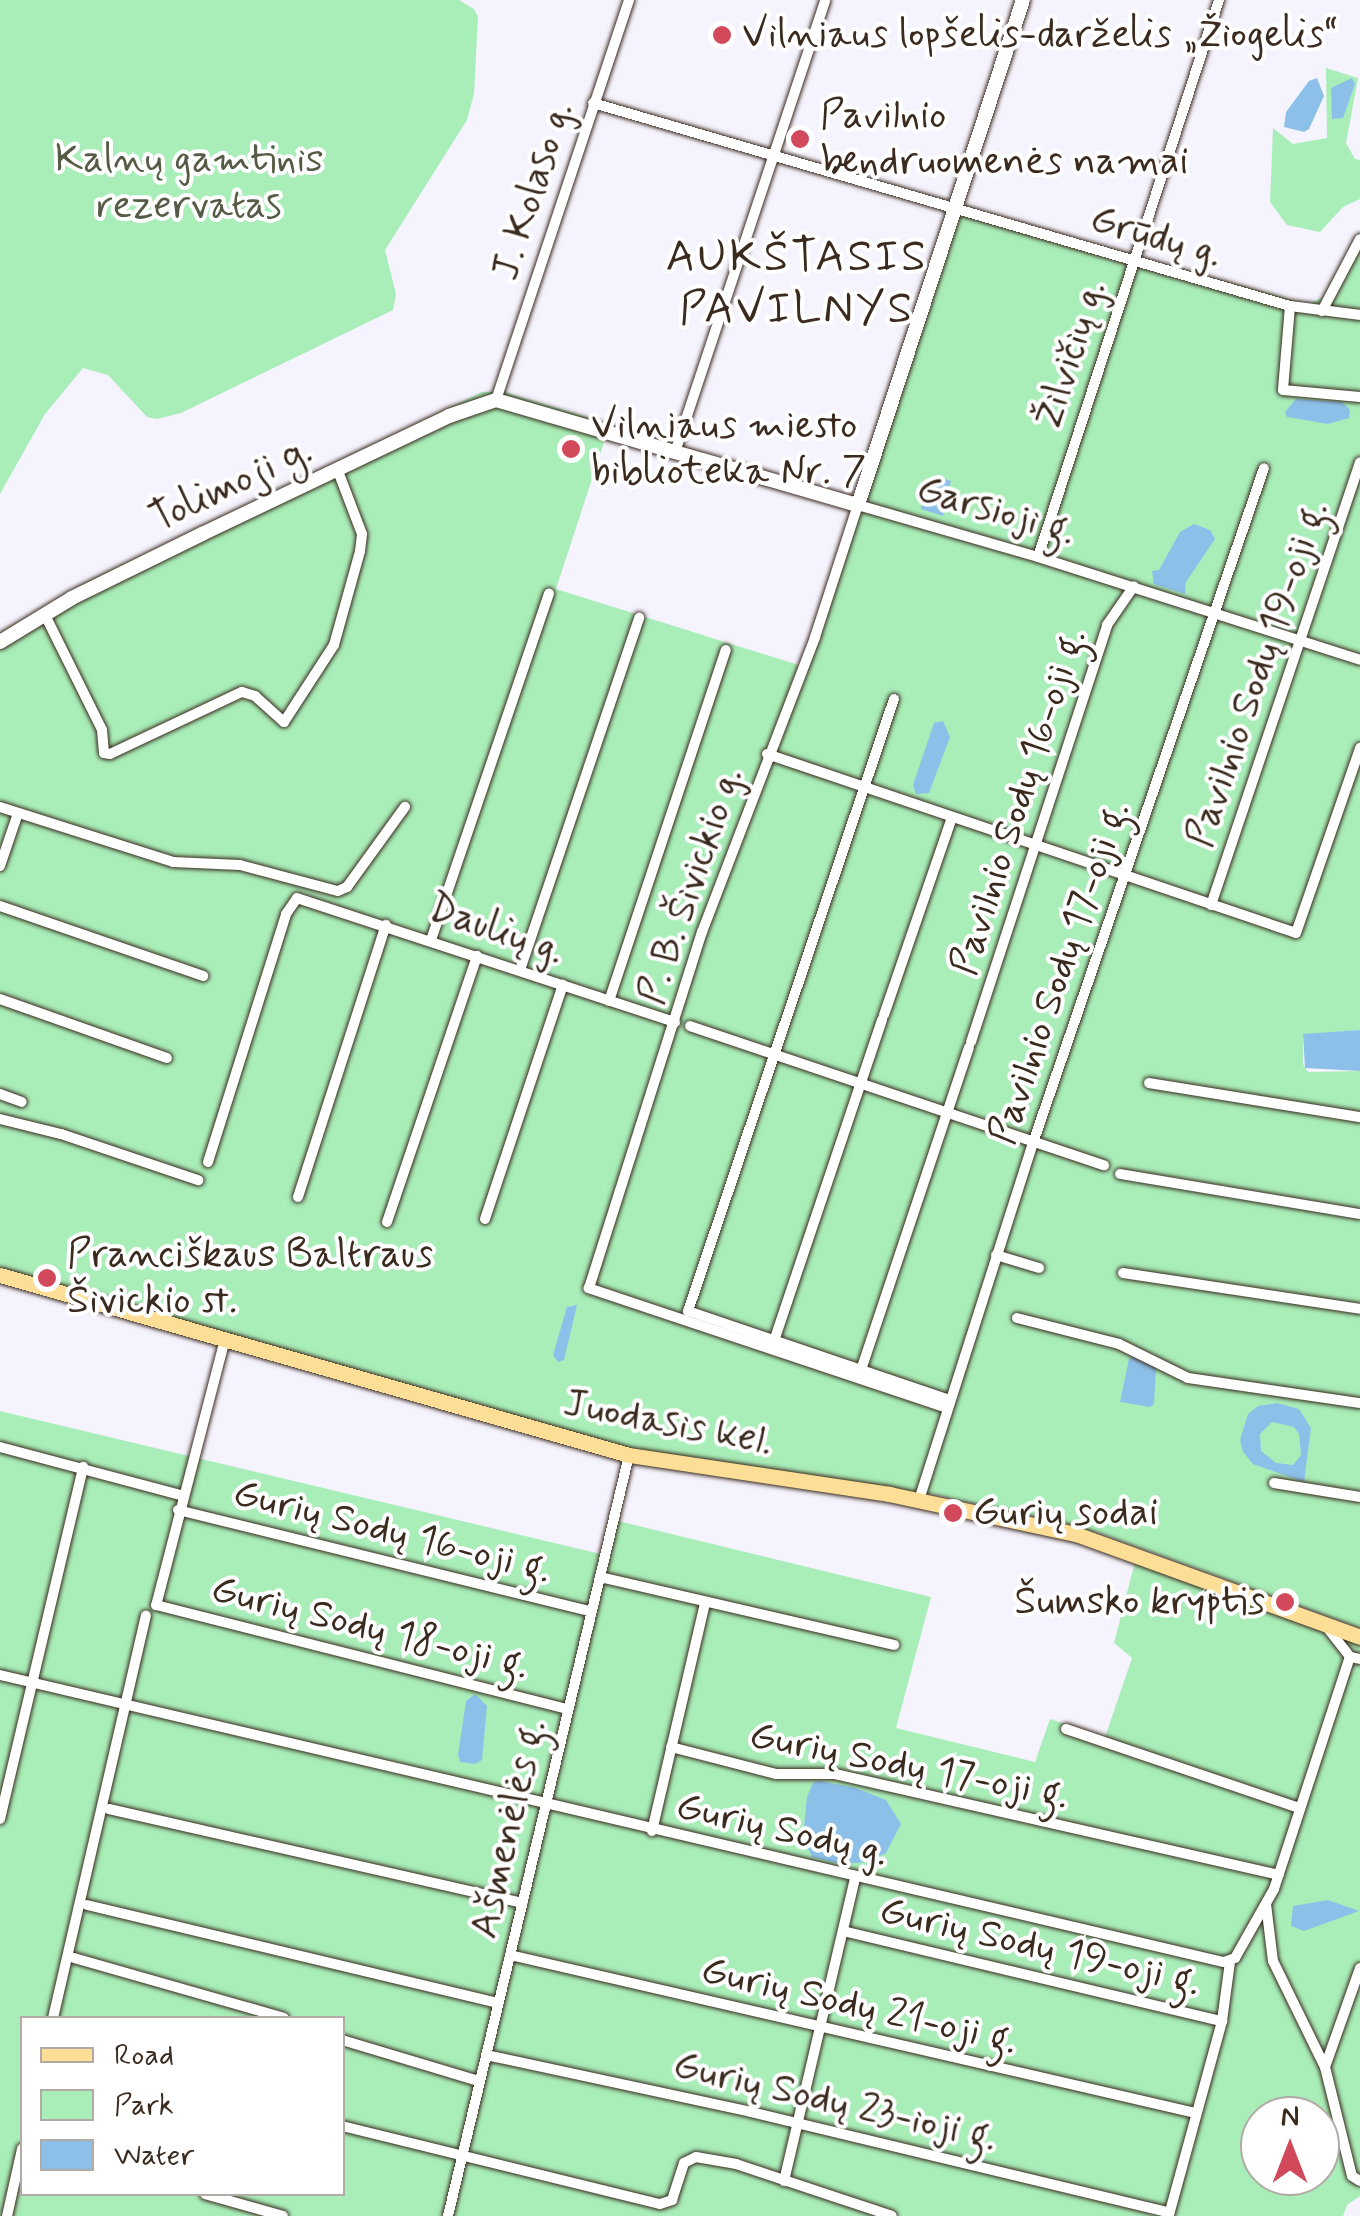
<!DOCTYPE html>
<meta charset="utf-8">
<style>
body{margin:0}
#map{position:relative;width:1360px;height:2216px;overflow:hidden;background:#f5f3fd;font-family:Mynerve,sans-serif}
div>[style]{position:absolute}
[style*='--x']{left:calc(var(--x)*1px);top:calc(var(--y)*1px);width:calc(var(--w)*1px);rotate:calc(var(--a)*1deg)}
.green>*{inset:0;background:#a9eeb9}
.water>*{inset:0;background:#8dc0e9}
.roads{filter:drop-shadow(0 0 2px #3b2a1e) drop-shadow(0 0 2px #3b2a1e)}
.street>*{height:10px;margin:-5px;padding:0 5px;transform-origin:5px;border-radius:5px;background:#fff}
.secondary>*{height:14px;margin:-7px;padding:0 7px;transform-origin:7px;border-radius:7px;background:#fff}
.primary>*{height:15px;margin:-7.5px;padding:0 7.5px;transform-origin:7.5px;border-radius:7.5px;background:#fdde96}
.dots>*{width:28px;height:28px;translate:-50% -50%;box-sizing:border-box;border:5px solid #fff;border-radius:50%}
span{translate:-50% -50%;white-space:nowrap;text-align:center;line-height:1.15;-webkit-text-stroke:8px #fff;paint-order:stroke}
.poi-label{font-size:40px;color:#3b2a1e}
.left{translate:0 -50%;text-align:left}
.right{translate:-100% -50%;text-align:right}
.park-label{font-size:40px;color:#565b45}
.street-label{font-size:40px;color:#3b2a1e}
.quarter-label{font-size:45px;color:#3b2a1e;letter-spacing:2.5px}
.legend{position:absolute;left:20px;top:2016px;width:325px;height:180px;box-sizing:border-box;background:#fff;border:2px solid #b1aaa5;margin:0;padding:12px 18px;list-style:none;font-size:30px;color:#3b2a1e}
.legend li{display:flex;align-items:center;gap:20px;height:50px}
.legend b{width:50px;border:2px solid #b1aaa5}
.north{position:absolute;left:1240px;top:2096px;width:100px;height:100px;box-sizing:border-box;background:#fff;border:2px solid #b1aaa5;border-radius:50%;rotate:0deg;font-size:28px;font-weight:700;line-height:40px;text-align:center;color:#3b2a1e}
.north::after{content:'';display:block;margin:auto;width:35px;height:45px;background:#d1495b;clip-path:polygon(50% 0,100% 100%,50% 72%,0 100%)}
</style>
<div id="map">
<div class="green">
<div style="clip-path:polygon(0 0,459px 0,474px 9px,478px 17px,474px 94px,467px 120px,385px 250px,396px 294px,393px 310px,181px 413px,157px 419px,147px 417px,108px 375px,83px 368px,45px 414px,0 494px)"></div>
<div style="clip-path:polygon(1326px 68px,1358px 78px,1346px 143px,1355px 159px,1360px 160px,1360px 199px,1343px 207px,1320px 232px,1287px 225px,1270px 202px,1273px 128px,1293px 144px,1327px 138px)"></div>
<div style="clip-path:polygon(963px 207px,1307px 304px,1322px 298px,1360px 230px,1360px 1030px,1303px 1035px,1303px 1064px,1308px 1072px,1360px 1071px,1360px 1628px,1099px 1533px,932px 1494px,659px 1457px,0 1270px,0 633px,86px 582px,482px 392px,505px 392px,610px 424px,556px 589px,808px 668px)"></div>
<div style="clip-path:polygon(evenodd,0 1411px,609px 1556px,618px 1521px,931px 1597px,896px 1728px,1035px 1762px,1050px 1719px,1105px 1737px,1132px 1658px,1114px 1643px,1136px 1558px,1360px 1643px,1360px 2196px,1347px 2205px,1343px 2216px,0 2216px,0 1411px,22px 2018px,342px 2018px,342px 2194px,22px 2194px,22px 2018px,0 1411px,1260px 2116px,1320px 2116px,1320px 2176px,1260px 2176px,1260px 2116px)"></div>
</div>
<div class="water">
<div style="clip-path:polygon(1317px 78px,1324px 96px,1309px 129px,1304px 132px,1284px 127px,1286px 112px,1309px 81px)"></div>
<div style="clip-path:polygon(1352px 78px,1355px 84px,1343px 118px,1332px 119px,1331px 88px)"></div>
<div style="clip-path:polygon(1296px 399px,1342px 402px,1350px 410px,1349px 418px,1328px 424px,1287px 417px,1285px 412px)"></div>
<div style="clip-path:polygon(939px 477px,951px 481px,943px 516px,921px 509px,924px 485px)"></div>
<div style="clip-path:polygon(1194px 524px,1210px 530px,1215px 539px,1186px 582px,1185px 594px,1154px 584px,1152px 571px,1159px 570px,1180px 532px)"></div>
<div style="clip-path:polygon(943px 721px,950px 737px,929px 793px,916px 794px,913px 785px,934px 723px)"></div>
<div style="clip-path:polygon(1360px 1030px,1360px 1071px,1305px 1068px,1303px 1034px)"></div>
<div style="clip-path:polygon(577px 1305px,564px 1360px,558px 1362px,553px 1355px,567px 1307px)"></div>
<div style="clip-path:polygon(1134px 1356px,1156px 1368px,1154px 1404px,1150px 1407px,1120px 1402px,1129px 1359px)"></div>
<div style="clip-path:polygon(evenodd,1277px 1403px,1299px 1409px,1311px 1428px,1304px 1482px,1253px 1464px,1243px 1452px,1240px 1440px,1248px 1414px,1258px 1406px,1277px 1403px,1272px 1422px,1294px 1427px,1299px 1434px,1301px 1455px,1293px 1465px,1276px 1463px,1261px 1451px,1260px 1434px,1272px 1422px)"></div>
<div style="clip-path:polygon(475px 1694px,487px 1706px,482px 1760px,475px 1764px,460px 1762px,458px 1755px,466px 1701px)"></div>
<div style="clip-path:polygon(820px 1781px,856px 1788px,886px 1800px,901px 1824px,886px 1853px,867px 1862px,840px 1864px,812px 1857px,803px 1838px,807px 1797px,813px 1783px)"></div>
<div style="clip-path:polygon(1328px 1900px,1359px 1911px,1304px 1931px,1291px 1926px,1293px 1906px)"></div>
</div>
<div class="roads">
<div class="street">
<div style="--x:593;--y:103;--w:726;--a:16.24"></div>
<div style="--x:1290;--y:306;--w:71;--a:7.3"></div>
<div style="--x:1290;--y:306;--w:84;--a:94.8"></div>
<div style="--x:1283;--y:390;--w:77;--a:5.2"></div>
<div style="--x:1322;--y:311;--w:81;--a:-62.2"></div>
<div style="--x:496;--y:400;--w:422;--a:-71.6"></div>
<div style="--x:675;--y:452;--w:476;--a:-71.6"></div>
<div style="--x:1038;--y:557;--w:586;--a:-72"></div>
<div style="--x:45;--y:615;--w:128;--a:63.6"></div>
<div style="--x:102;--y:730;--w:23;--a:85"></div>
<div style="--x:104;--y:753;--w:6;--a:9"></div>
<div style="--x:110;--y:754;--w:146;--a:-25.2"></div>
<div style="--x:242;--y:692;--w:14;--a:17"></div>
<div style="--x:255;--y:696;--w:39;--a:42"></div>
<div style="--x:284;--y:722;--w:92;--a:-57"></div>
<div style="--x:334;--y:645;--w:98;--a:-74.5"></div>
<div style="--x:360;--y:551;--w:17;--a:-83"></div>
<div style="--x:362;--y:534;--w:67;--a:-110.9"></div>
<div style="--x:894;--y:699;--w:646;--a:108.6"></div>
<div style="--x:688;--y:1311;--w:276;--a:18.8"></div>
<div style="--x:767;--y:754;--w:558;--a:18.69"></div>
<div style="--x:1296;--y:933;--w:196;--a:-70.9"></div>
<div style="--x:0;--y:807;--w:182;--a:17.6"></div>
<div style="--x:173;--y:862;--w:67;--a:2.6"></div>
<div style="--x:240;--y:865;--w:101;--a:14.9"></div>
<div style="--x:338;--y:891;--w:10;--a:-24"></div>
<div style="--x:347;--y:887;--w:99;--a:-54.1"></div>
<div style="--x:0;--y:866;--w:56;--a:-71.2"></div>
<div style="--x:1211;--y:905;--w:467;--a:-71.4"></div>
<div style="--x:0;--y:906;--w:215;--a:19"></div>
<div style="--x:431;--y:940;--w:366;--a:-71.2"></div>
<div style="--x:520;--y:970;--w:372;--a:-71.3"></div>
<div style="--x:0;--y:999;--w:177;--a:19.5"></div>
<div style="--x:609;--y:1001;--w:370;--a:-71.6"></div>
<div style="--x:884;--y:1015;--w:206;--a:-71"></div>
<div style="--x:690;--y:1026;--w:437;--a:18.6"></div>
<div style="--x:971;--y:1042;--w:439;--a:-71.9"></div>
<div style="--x:1107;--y:625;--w:47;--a:-55.3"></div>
<div style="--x:1149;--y:1083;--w:214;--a:9.2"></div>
<div style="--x:0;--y:1094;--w:23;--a:20"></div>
<div style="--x:0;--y:1119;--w:63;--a:13.8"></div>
<div style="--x:61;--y:1134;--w:145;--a:18.6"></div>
<div style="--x:208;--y:1162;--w:260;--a:-72.5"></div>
<div style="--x:286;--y:914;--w:19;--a:-55"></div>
<div style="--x:297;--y:898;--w:398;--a:18.2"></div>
<div style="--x:1120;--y:1174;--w:243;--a:9.5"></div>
<div style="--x:298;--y:1197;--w:286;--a:-72.1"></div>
<div style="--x:485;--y:1219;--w:247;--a:-71.6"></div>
<div style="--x:387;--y:1222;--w:281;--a:-71.3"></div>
<div style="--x:996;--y:1255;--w:45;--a:16.8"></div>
<div style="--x:1123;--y:1273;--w:240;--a:8.6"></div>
<div style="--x:1017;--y:1318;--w:105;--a:14.3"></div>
<div style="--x:1119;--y:1344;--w:77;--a:26.2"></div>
<div style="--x:1188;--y:1378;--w:174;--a:8.3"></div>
<div style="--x:225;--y:1339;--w:275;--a:104.5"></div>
<div style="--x:156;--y:1605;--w:425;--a:14.2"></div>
<div style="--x:774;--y:1341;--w:339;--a:-71.4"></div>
<div style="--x:861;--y:1370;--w:340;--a:-71.5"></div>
<div style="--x:947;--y:1408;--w:378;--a:-161.5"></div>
<div style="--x:589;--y:1288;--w:374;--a:-72.4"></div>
<div style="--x:702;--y:932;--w:316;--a:-69"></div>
<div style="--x:815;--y:637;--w:139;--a:-72"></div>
<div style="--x:858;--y:505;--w:187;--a:16.1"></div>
<div style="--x:1038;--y:557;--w:338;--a:17.7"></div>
<div style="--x:0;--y:1447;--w:187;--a:14.9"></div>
<div style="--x:1274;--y:1483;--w:87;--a:9.2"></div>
<div style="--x:919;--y:1500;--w:375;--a:-72.3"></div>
<div style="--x:1033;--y:1143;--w:713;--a:-71.11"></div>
<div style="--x:178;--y:1510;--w:426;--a:13.8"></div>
<div style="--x:600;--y:1577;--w:302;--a:13"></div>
<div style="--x:1326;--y:1626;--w:39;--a:52"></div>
<div style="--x:1350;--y:1657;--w:10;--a:11"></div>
<div style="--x:0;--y:1675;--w:1257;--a:13.2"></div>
<div style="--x:1224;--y:1962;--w:12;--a:-20"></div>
<div style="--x:1235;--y:1958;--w:79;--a:-60.5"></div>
<div style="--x:1274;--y:1889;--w:244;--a:-71.9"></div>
<div style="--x:1066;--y:1729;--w:247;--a:18.7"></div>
<div style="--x:671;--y:1747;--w:108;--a:14.4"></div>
<div style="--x:776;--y:1774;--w:59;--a:0"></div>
<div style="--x:835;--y:1774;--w:455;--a:12.8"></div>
<div style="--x:109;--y:1809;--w:424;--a:12.8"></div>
<div style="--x:0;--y:1819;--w:362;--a:-76.7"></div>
<div style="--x:652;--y:1831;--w:234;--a:-76.9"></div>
<div style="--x:1266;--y:1904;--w:57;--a:83"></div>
<div style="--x:1273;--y:1961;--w:118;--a:63.9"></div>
<div style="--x:1325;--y:2067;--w:112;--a:76.1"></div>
<div style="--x:1352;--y:2176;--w:9;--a:32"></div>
<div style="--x:87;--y:1905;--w:423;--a:13.4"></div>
<div style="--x:843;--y:1931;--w:390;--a:13.4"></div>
<div style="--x:510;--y:1955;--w:704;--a:12.97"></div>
<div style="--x:74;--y:1958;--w:218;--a:15.9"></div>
<div style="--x:53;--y:2018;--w:413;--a:-77"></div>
<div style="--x:342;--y:2040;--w:143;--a:16.7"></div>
<div style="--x:486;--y:2055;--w:271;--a:12.1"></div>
<div style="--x:751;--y:2112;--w:430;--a:13.5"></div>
<div style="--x:1325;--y:2067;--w:105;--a:-70.5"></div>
<div style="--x:342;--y:2126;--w:327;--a:13.8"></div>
<div style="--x:660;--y:2204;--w:13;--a:-18"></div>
<div style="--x:672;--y:2200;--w:39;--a:-72"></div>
<div style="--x:684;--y:2163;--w:13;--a:-27"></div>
<div style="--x:696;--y:2157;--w:41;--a:9.9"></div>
<div style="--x:736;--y:2164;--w:164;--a:18.4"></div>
<div style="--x:784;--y:2181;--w:311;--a:-76.8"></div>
<div style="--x:205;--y:2194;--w:81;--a:15.8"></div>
<div style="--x:1169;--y:2215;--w:201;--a:-74.7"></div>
<div style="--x:1222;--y:2021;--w:60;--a:-82.3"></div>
<div style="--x:7;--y:2216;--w:69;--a:-77.4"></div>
<div style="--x:448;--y:2216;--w:782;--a:-76.62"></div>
</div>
<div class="secondary">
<div style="--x:0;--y:642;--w:84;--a:-31.4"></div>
<div style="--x:72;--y:598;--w:145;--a:-26.2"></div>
<div style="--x:202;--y:534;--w:274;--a:-25.5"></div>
<div style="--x:449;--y:416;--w:50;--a:-18.8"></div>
<div style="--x:496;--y:400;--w:377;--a:16.2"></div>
<div style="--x:858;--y:505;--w:531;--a:-71.91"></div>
</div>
<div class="primary">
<div style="--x:0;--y:1275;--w:654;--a:15.97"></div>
<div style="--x:629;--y:1455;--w:263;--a:8.5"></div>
<div style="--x:889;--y:1494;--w:191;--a:12.1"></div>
<div style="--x:1076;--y:1534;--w:302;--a:19.9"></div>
</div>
</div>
<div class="dots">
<div style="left:722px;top:35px;background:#d1495b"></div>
<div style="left:800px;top:139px;background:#d1495b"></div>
<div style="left:571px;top:449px;background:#d1495b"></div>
<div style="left:47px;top:1278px;background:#d1495b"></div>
<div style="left:953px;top:1513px;background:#d1495b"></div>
<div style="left:1285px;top:1602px;background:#d1495b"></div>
</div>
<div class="poi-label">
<span class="left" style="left:742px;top:35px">Vilniaus lopšelis-darželis „Žiogelis“</span>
<span class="left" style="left:820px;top:139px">Pavilnio<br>bendruomenės namai</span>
<span class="left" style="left:591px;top:449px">Vilniaus miesto<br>biblioteka Nr. 7</span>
<span class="left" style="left:67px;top:1278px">Pranciškaus Baltraus<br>Šivickio st.</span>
<span class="left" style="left:973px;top:1513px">Gurių sodai</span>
<span class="right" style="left:1265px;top:1602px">Šumsko kryptis</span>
</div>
<div class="park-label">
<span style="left:189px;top:183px">Kalnų gamtinis<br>rezervatas</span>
</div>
<div class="street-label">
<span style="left:533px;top:191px;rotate:-72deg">J. Kolaso g.</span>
<span style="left:1156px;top:237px;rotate:16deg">Grūdų g.</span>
<span style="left:1071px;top:354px;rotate:-72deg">Žilvičių g.</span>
<span style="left:231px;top:485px;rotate:-25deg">Tolimoji g.</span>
<span style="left:996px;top:511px;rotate:16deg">Garsioji g.</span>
<span style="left:1258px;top:674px;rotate:-71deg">Pavilnio Sodų 19-oji g.</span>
<span style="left:1019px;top:802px;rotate:-72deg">Pavilnio Sodų 16-oji g.</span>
<span style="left:691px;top:886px;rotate:-71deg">P. B. Šivickio g.</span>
<span style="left:496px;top:930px;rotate:19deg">Daulių g.</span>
<span style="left:1060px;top:973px;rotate:-71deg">Pavilnio Sodų 17-oji g.</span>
<span style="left:668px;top:1423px;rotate:11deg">Juodasis kel.</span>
<span style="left:392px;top:1532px;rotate:14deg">Gurių Sodų 16-oji g.</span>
<span style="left:370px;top:1628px;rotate:14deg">Gurių Sodų 18-oji g.</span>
<span style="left:909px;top:1766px;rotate:11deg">Gurių Sodų 17-oji g.</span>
<span style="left:509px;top:1829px;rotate:-77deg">Ašmenėlės g.</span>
<span style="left:782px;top:1830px;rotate:13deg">Gurių Sodų g.</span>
<span style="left:1040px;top:1947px;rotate:13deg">Gurių Sodų 19-oji g.</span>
<span style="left:859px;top:2006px;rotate:13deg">Gurių Sodų 21-oji g.</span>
<span style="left:835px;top:2102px;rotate:13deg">Gurių Sodų 23-ioji g.</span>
</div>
<div class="quarter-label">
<span style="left:797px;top:284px">AUKŠTASIS<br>PAVILNYS</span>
</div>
<ul class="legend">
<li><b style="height:12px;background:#fdde96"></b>Road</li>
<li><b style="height:28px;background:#a9eeb9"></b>Park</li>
<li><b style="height:28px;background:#8dc0e9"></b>Water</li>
</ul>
<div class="north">N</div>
</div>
